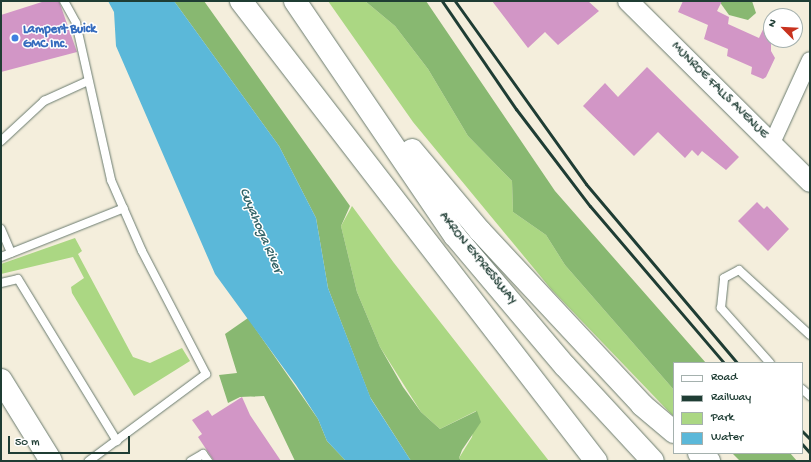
<!DOCTYPE html>
<style>
body{margin:0}
#map{position:relative;width:811px;height:462px;overflow:hidden;background:#f4eedc;font-family:"Gochi Hand",sans-serif}
div>[style]{position:absolute}
[style*='--x']{left:calc(var(--x)*1px);top:calc(var(--y)*1px);width:calc(var(--w)*1px);rotate:calc(var(--a)*1deg)}
.green>*{inset:0;background:#abd783}
.forest>*{inset:0;background:#88b871}
.water>*{inset:0;background:#5bb8d9}
.building>*{inset:0;background:#d296c6}
.roads{filter:drop-shadow(0 0 1px #6a7b6f) drop-shadow(0 0 1px #6a7b6f)}
.service>*{height:8px;margin:-4px;padding:0 4px;transform-origin:4px;border-radius:4px;background:#fff}
.minor>*{height:16px;margin:-8px;padding:0 8px;transform-origin:8px;border-radius:8px;background:#fff}
.tertiary>*{height:20px;margin:-10px;padding:0 10px;transform-origin:10px;border-radius:10px;background:#fff}
.secondary>*{height:22px;margin:-11px;padding:0 11px;transform-origin:11px;border-radius:11px;background:#fff}
.motorway>*{height:22px;margin:-11px;padding:0 11px;transform-origin:11px;border-radius:11px;background:#fff}
.rail>*{height:3px;margin:-1.5px;padding:0 1.5px;transform-origin:1.5px;border-radius:1.5px;background:#1f3d34}
.dots>*{width:11px;height:11px;translate:-50% -50%;box-sizing:border-box;border:2px solid #fff;border-radius:50%}
span{translate:-50% -50%;white-space:nowrap;text-align:center;line-height:1.15;-webkit-text-stroke:3px #fff;paint-order:stroke}
.shop-label{font-size:13px;color:#366cbe;font-weight:700}
.left{translate:0 -50%;text-align:left}
.street-label{font-size:13px;color:#1f3d34}
.water-label{font-size:14px;color:#316266;font-style:italic}
.frame{position:absolute;inset:0;border:2px solid #1f3d34;pointer-events:none}
.legend{position:absolute;left:673px;top:362px;width:130px;height:92px;box-sizing:border-box;background:#fff;border:1px solid #a5b1ae;margin:0;padding:5px 7px;list-style:none;font-size:12px;color:#1f3d34}
.legend li{display:flex;align-items:center;gap:8px;height:20px}
.legend b{width:20px;border:1px solid #a5b1ae}
.north{position:absolute;left:763px;top:8px;width:40px;height:40px;box-sizing:border-box;background:#fff;border:1px solid #a5b1ae;border-radius:50%;rotate:294deg;font-size:11px;font-weight:700;line-height:16px;text-align:center;color:#1f3d34}
.north::after{content:'';display:block;margin:auto;width:14px;height:18px;background:#c8321e;clip-path:polygon(50% 0,100% 100%,50% 72%,0 100%)}
.scale{position:absolute;left:8px;top:436px;width:122px;height:18px;box-sizing:border-box;border:2px solid #1f3d34;border-top:0;padding-left:5px;font-size:12px;line-height:14px;white-space:nowrap;color:#1f3d34;-webkit-text-stroke:3px #fff;paint-order:stroke}
</style>
<div id="map">
<div class="green">
<div style="clip-path:polygon(328px 1px,365px 1px,395px 26px,428px 69px,468px 136px,512px 181px,513px 212px,546px 235px,565px 265px,674px 390px,674px 417px,551px 289px,413px 122px)"></div>
<div style="clip-path:polygon(352px 206px,394px 263px,549px 461px,462px 461px,459px 458px,472px 437px,476px 411px,440px 429px,421px 412px,380px 347px,357px 292px,341px 226px)"></div>
<div style="clip-path:polygon(75px 238px,82px 251px,78px 254px,133px 357px,150px 363px,182px 348px,190px 361px,134px 396px,72px 293px,71px 287px,84px 278px,73px 257px,1px 274px,1px 264px)"></div>
</div>
<div class="forest">
<div style="clip-path:polygon(174px 1px,204px 1px,350px 206px,341px 226px,357px 292px,380px 347px,403px 387px,421px 412px,440px 429px,477px 411px,481px 422px,462px 450px,459px 458px,462px 461px,411px 461px,370px 397px,328px 288px,316px 218px,279px 146px)"></div>
<div style="clip-path:polygon(365px 1px,426px 1px,555px 191px,706px 363px,674px 363px,674px 390px,565px 265px,546px 235px,513px 212px,512px 181px,468px 136px,428px 69px,395px 26px)"></div>
<div style="clip-path:polygon(719px 1px,752px 1px,756px 13px,748px 20px,729px 15px)"></div>
<div style="clip-path:polygon(248px 318px,318px 419px,327px 441px,346px 461px,295px 461px,264px 396px,240px 397px,228px 403px,219px 375px,237px 373px,225px 334px)"></div>
<div style="clip-path:polygon(732px 453px,790px 453px,797px 461px,740px 461px)"></div>
</div>
<div class="water">
<div style="clip-path:polygon(108px 1px,174px 1px,279px 146px,316px 218px,328px 288px,371px 399px,411px 461px,346px 461px,327px 441px,318px 419px,296px 385px,215px 274px,116px 46px,114px 12px)"></div>
</div>
<div class="building">
<div style="clip-path:polygon(45px 1px,59px 1px,77px 52px,1px 72px,1px 15px)"></div>
<div style="clip-path:polygon(492px 1px,588px 1px,599px 11px,558px 45px,545px 32px,528px 48px)"></div>
<div style="clip-path:polygon(683px 1px,722px 1px,717px 11px,729px 17px,728px 24px,759px 38px,771px 12px,771px 51px,775px 58px,766px 77px,763px 79px,751px 74px,752px 67px,727px 56px,728px 49px,704px 39px,708px 25px,678px 12px)"></div>
<div style="clip-path:polygon(647px 67px,739px 157px,726px 170px,702px 151px,698px 156px,692px 150px,685px 158px,658px 132px,634px 156px,583px 106px,605px 83px,618px 97px)"></div>
<div style="clip-path:polygon(757px 202px,764px 209px,767px 206px,789px 229px,768px 251px,738px 221px)"></div>
<div style="clip-path:polygon(242px 397px,250px 415px,281px 461px,214px 461px,198px 437px,202px 434px,192px 420px,208px 410px,212px 416px)"></div>
</div>
<div class="roads">
<div class="service">
<div style="--x:64;--y:1;--w:25;--a:61"></div>
<div style="--x:76;--y:23;--w:161;--a:77.4"></div>
<div style="--x:111;--y:180;--w:77;--a:66.4"></div>
<div style="--x:142;--y:251;--w:139;--a:62.5"></div>
<div style="--x:206;--y:374;--w:146;--a:143.4"></div>
<div style="--x:1;--y:141;--w:59;--a:-42.9"></div>
<div style="--x:44;--y:101;--w:48;--a:-24.4"></div>
<div style="--x:1;--y:229;--w:26;--a:67"></div>
<div style="--x:1;--y:257;--w:132;--a:-21.7"></div>
<div style="--x:1;--y:283;--w:17;--a:-13"></div>
<div style="--x:18;--y:279;--w:190;--a:58.6"></div>
<div style="--x:770;--y:363;--w:74;--a:-131.7"></div>
<div style="--x:721;--y:308;--w:30;--a:-84"></div>
<div style="--x:724;--y:278;--w:17;--a:-28"></div>
<div style="--x:739;--y:270;--w:96;--a:42.5"></div>
<div style="--x:802;--y:389;--w:11;--a:41"></div>
<div style="--x:191;--y:461;--w:14;--a:-30"></div>
<div style="--x:203;--y:454;--w:9;--a:54"></div>
</div>
<div class="minor">
<div style="--x:772;--y:143;--w:91;--a:-65.4"></div>
</div>
<div class="tertiary">
<div style="--x:628;--y:1;--w:257;--a:44.8"></div>
</div>
<div class="secondary">
<div style="--x:1;--y:380;--w:95;--a:58.3"></div>
</div>
<div class="motorway">
<div style="--x:241;--y:1;--w:581;--a:52.34"></div>
<div style="--x:295;--y:1;--w:284;--a:55.8"></div>
<div style="--x:455;--y:236;--w:170;--a:49.8"></div>
<div style="--x:565;--y:366;--w:129;--a:47.2"></div>
<div style="--x:412;--y:150;--w:106;--a:50"></div>
<div style="--x:480;--y:231;--w:238;--a:47"></div>
<div style="--x:642;--y:405;--w:42;--a:40.2"></div>
<div style="--x:699;--y:453;--w:13;--a:39"></div>
</div>
</div>
<div class="rail">
<div style="--x:442;--y:1;--w:131;--a:55.6"></div>
<div style="--x:516;--y:109;--w:122;--a:52.7"></div>
<div style="--x:590;--y:206;--w:206;--a:49.5"></div>
<div style="--x:455;--y:1;--w:225;--a:54.4"></div>
<div style="--x:586;--y:184;--w:234;--a:49.8"></div>
<div style="--x:802;--y:431;--w:11;--a:45"></div>
<div style="--x:802;--y:444;--w:12;--a:48"></div>
</div>
<div class="dots">
<div style="left:15px;top:38px;background:#3f7fe0"></div>
</div>
<div class="shop-label">
<span class="left" style="left:23px;top:38px">Lampert Buick<br>GMC Inc.</span>
</div>
<div class="street-label">
<span style="left:719px;top:91px;rotate:45deg">MUNROE FALLS AVENUE</span>
<span style="left:477px;top:259px;rotate:51deg">AKRON EXPRESSWAY</span>
</div>
<div class="water-label">
<span style="left:260px;top:231px;rotate:67deg">Cuyahoga River</span>
</div>
<div class="frame"></div>
<ul class="legend">
<li><b style="height:5px;background:#fff"></b>Road</li>
<li><b style="height:5px;background:#1f3d34"></b>Railway</li>
<li><b style="height:11px;background:#abd783"></b>Park</li>
<li><b style="height:11px;background:#5bb8d9"></b>Water</li>
</ul>
<div class="north">N</div>
<div class="scale">50 m</div>
</div>
